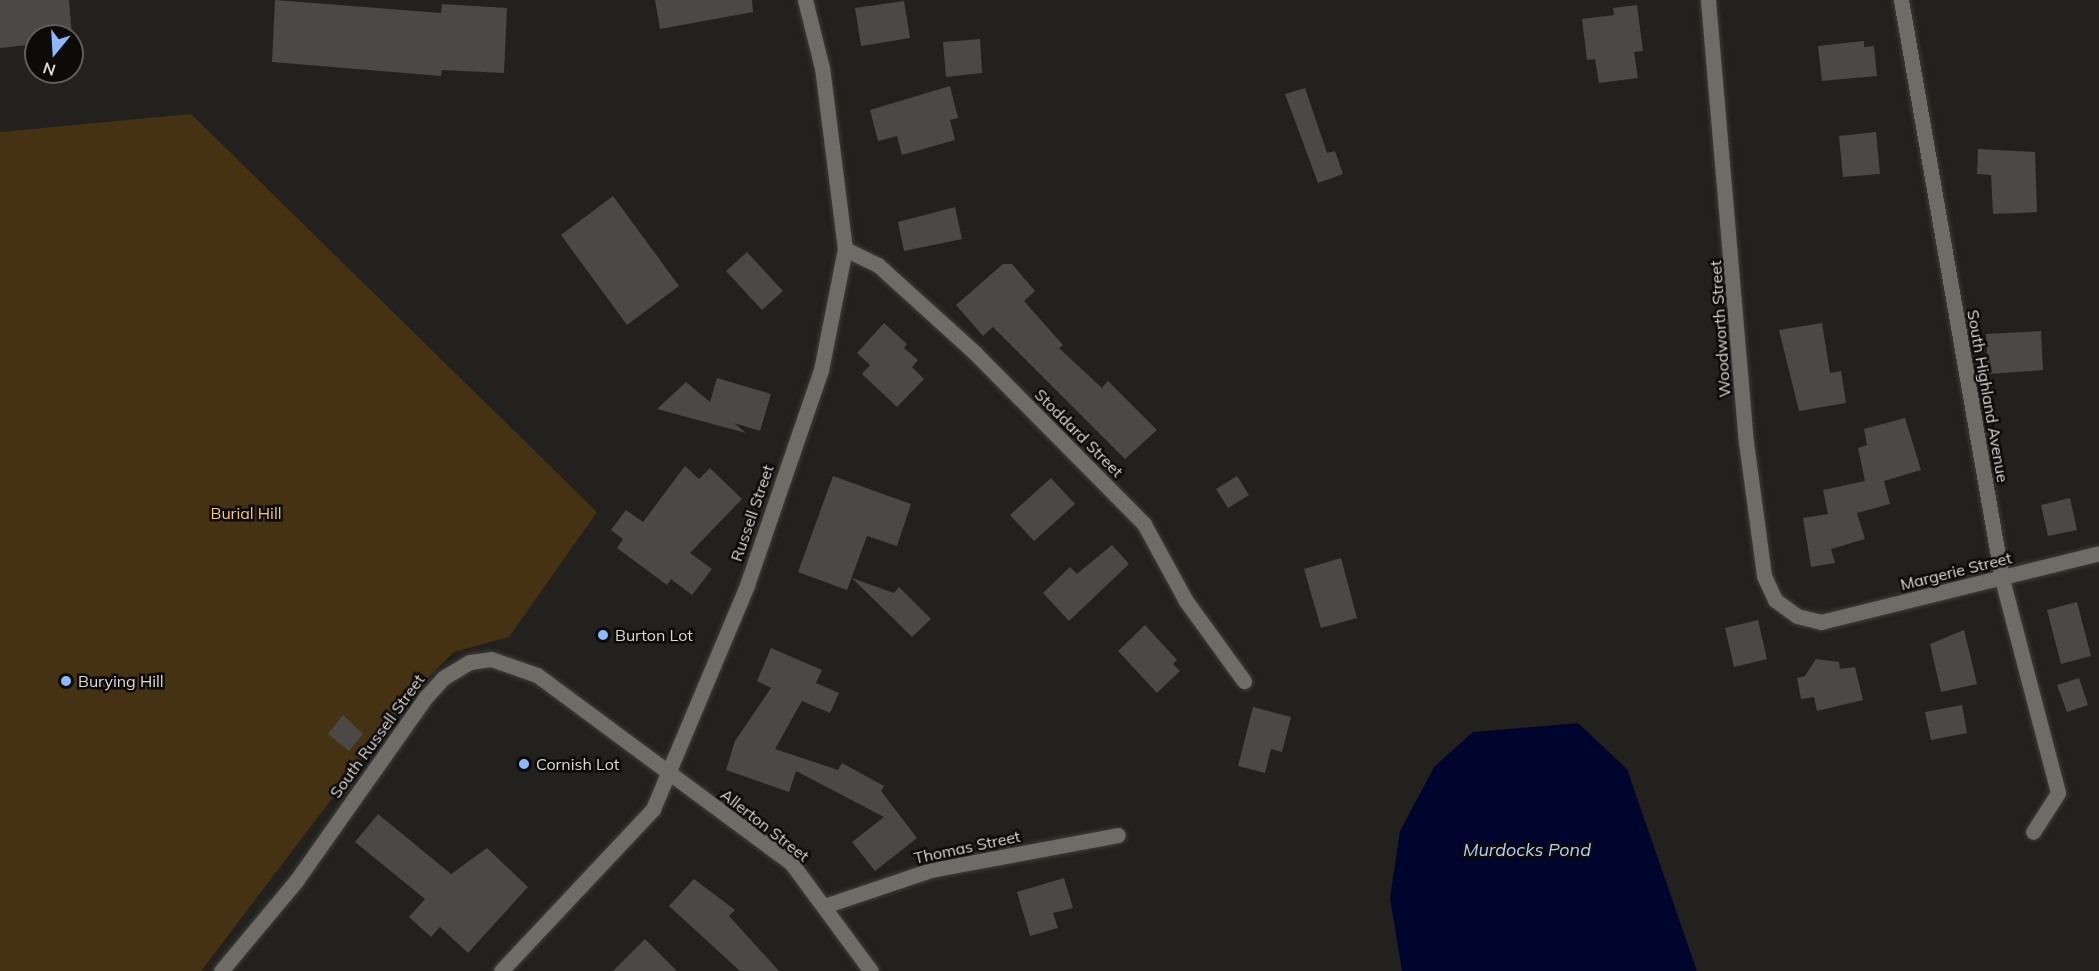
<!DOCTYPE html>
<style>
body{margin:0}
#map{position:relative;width:2099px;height:971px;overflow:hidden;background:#23211e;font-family:Mulish,sans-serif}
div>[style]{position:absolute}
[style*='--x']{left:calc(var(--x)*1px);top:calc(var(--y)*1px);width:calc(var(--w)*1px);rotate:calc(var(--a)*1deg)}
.green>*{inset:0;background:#453212}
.water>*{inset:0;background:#00052e}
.building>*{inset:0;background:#4b4945}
.roads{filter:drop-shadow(0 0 2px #3e3d3a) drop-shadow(0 0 2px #3e3d3a)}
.minor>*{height:15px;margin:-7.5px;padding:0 7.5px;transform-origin:7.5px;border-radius:7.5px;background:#6f6c68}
.dots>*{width:16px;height:16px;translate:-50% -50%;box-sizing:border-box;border:3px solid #0c0b0a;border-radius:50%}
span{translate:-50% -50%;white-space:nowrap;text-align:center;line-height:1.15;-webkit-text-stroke:5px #0c0b0a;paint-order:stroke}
.street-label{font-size:16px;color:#dbdad8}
.park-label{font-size:16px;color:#fbc674}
.poi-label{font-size:16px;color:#dbdad8}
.left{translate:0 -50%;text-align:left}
.water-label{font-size:18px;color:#b0cefa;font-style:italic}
.north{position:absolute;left:24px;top:24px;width:60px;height:60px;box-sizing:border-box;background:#0c0b0a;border:2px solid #5f5e5c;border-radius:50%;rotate:198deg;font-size:16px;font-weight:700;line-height:24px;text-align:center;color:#dbdad8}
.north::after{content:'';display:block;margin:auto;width:21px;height:27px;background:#8cb9fc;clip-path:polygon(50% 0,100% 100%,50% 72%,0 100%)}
</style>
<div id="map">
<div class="green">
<div style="clip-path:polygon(191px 114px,597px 512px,509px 637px,454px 652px,410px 696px,201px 971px,0 971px,0 132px)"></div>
</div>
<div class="water">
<div style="clip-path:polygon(1578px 723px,1627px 769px,1697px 971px,1402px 971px,1390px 898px,1400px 831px,1434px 767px,1473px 732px)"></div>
</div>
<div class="building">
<div style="clip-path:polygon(0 0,69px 0,72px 36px,36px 36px,36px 54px,28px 54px,27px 45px,0 48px)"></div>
<div style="clip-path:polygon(275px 0,441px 13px,442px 4px,507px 8px,504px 73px,442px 70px,441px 76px,272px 62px)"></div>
<div style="clip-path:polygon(655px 0,752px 0,753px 12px,660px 29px)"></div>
<div style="clip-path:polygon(904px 1px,910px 38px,861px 46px,855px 8px)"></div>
<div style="clip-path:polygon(1637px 5px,1643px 51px,1634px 52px,1638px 78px,1599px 83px,1595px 59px,1587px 60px,1582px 19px,1614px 15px,1613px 8px)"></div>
<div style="clip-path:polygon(980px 39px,982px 73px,946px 77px,943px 42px)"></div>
<div style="clip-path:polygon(1864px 41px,1864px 47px,1874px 46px,1877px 76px,1822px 81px,1818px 46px)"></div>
<div style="clip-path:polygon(950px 86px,958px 118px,950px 120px,955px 140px,902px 155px,897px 136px,878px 141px,870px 110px)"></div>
<div style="clip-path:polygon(1305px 88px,1327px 153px,1335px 151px,1343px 174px,1318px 183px,1285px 94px)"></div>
<div style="clip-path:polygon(1876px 132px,1880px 174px,1843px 177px,1839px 136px)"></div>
<div style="clip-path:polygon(1978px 149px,2035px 152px,2037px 212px,1993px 214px,1991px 175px,1977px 174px)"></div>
<div style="clip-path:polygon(613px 196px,679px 286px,627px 325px,561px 235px)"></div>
<div style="clip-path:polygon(955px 207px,962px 239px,904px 251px,898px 222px)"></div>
<div style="clip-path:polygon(747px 252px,783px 291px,762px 310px,726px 271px)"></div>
<div style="clip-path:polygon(1003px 264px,1012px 264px,1035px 291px,1024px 301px,1063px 345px,1059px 348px,1102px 388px,1108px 381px,1157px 430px,1125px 459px,993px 327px,983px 336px,956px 305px)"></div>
<div style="clip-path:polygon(884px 323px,907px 344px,904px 348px,918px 360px,912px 367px,924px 379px,897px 407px,862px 374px,870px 365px,857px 353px)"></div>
<div style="clip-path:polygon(1822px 323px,1830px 373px,1841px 371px,1846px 403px,1799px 411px,1779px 330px)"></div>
<div style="clip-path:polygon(2041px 331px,2043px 370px,1988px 374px,1986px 334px)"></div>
<div style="clip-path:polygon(717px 378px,771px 394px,760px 431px,734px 423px,746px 433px,657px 409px,686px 382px,710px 402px)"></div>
<div style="clip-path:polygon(1905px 418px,1921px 470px,1884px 481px,1890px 504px,1857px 513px,1865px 539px,1831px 549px,1835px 563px,1811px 567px,1803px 518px,1828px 514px,1823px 490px,1865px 481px,1858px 448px,1867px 445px,1864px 429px)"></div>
<div style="clip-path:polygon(685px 466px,699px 479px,710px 468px,742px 499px,690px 553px,712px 569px,692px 595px,671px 579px,667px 585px,617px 548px,623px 539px,611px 530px,626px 510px,643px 522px)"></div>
<div style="clip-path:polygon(833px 476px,911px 504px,897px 546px,867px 536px,847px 590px,798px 572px)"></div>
<div style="clip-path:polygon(1237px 476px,1249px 495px,1228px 508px,1216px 489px)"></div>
<div style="clip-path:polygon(1051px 478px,1075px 504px,1034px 541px,1010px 515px)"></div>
<div style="clip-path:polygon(2070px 498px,2077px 530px,2048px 536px,2041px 505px)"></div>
<div style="clip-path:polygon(1112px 545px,1129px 564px,1069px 621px,1043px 593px,1070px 567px,1077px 574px)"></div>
<div style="clip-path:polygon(1341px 558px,1357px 618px,1321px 628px,1304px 569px)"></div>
<div style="clip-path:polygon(852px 578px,894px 593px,899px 587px,931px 619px,912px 637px)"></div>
<div style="clip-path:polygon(2077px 602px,2091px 656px,2061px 664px,2047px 610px)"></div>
<div style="clip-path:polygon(1758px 620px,1767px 659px,1734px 667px,1725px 628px)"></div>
<div style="clip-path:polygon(1145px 625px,1177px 660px,1173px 664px,1180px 671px,1157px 693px,1118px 651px)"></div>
<div style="clip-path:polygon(1964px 630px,1977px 684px,1941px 692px,1930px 644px)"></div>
<div style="clip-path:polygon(771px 648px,822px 670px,816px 683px,839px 693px,830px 713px,802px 701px,775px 749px,838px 770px,842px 763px,884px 786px,881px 791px,917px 838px,875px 871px,852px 842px,884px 817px,796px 771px,789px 792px,726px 770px,735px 741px,771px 688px,757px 681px)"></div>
<div style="clip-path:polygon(1816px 659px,1839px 662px,1840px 669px,1855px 667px,1863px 700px,1817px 711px,1814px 697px,1801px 699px,1797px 678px,1805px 676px)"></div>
<div style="clip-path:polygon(2079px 678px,2088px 705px,2067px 712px,2057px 685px)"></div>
<div style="clip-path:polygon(1962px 705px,1967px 733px,1931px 740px,1925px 712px)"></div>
<div style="clip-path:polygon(1253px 707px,1291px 717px,1282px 752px,1271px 749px,1265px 773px,1238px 766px)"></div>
<div style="clip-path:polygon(343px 715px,363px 734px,349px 751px,328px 734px)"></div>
<div style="clip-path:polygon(378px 814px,451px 874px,487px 848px,528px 887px,468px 953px,440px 927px,431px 937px,409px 917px,425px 899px,355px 842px)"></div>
<div style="clip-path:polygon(1064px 878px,1073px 908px,1053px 913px,1058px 928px,1030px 936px,1017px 892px)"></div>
<div style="clip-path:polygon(694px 879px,735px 910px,729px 916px,779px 971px,740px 971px,669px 906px)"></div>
<div style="clip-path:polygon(645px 939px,677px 971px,613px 971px)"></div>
</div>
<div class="roads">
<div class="minor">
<div style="--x:1708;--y:0;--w:444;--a:85.1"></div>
<div style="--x:1746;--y:442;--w:135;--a:82.3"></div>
<div style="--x:1764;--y:576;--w:26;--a:65"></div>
<div style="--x:1775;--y:600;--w:27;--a:36"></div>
<div style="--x:1797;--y:616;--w:25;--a:14"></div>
<div style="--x:1821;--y:622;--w:286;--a:-13.9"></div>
<div style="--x:1901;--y:0;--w:588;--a:80.1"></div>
<div style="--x:2002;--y:579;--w:221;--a:75.3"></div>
<div style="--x:2058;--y:793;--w:46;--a:122.7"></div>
<div style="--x:845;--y:249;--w:37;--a:26"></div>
<div style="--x:878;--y:265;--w:132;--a:42.2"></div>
<div style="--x:976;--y:354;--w:239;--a:45.3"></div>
<div style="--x:1144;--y:524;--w:88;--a:61.4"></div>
<div style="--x:1186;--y:601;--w:99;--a:54.1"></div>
<div style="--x:827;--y:905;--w:110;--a:-18.6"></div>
<div style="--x:931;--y:870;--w:190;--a:-10.6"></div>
<div style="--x:221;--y:971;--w:117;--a:-50.2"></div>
<div style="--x:296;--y:881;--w:225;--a:-54.8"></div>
<div style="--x:426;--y:697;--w:25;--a:-48"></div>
<div style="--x:443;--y:678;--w:31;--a:-31"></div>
<div style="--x:470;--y:662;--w:21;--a:-8"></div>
<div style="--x:491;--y:659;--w:49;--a:19.2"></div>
<div style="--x:537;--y:675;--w:317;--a:36.5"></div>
<div style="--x:792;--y:864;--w:133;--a:53.6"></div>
<div style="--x:501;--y:971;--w:222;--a:-46.8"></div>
<div style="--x:653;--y:809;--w:243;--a:-67.2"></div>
<div style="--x:747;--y:585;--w:227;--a:-71"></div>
<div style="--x:821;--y:370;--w:123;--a:-78.8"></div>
<div style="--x:845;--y:249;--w:182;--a:-97.2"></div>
<div style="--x:822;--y:68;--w:70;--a:-104"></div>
</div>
</div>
<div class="dots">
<div style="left:603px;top:635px;background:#8cb9fc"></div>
<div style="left:66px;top:681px;background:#8cb9fc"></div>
<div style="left:524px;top:764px;background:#8cb9fc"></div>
</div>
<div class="street-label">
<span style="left:1720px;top:329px;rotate:-94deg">Woodworth Street</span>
<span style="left:1988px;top:396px;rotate:80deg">South Highland Avenue</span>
<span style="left:1079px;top:433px;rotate:45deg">Stoddard Street</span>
<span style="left:752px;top:513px;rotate:-71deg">Russell Street</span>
<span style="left:1956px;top:571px;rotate:-14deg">Margerie Street</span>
<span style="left:377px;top:736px;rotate:-54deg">South Russell Street</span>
<span style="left:765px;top:825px;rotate:38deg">Allerton Street</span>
<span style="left:967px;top:847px;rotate:-12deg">Thomas Street</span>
</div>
<div class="park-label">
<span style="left:246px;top:513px">Burial Hill</span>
</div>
<div class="poi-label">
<span class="left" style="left:615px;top:635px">Burton Lot</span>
<span class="left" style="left:78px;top:681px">Burying Hill</span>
<span class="left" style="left:536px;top:764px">Cornish Lot</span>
</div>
<div class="water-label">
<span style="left:1527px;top:850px">Murdocks Pond</span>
</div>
<div class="north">N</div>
</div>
